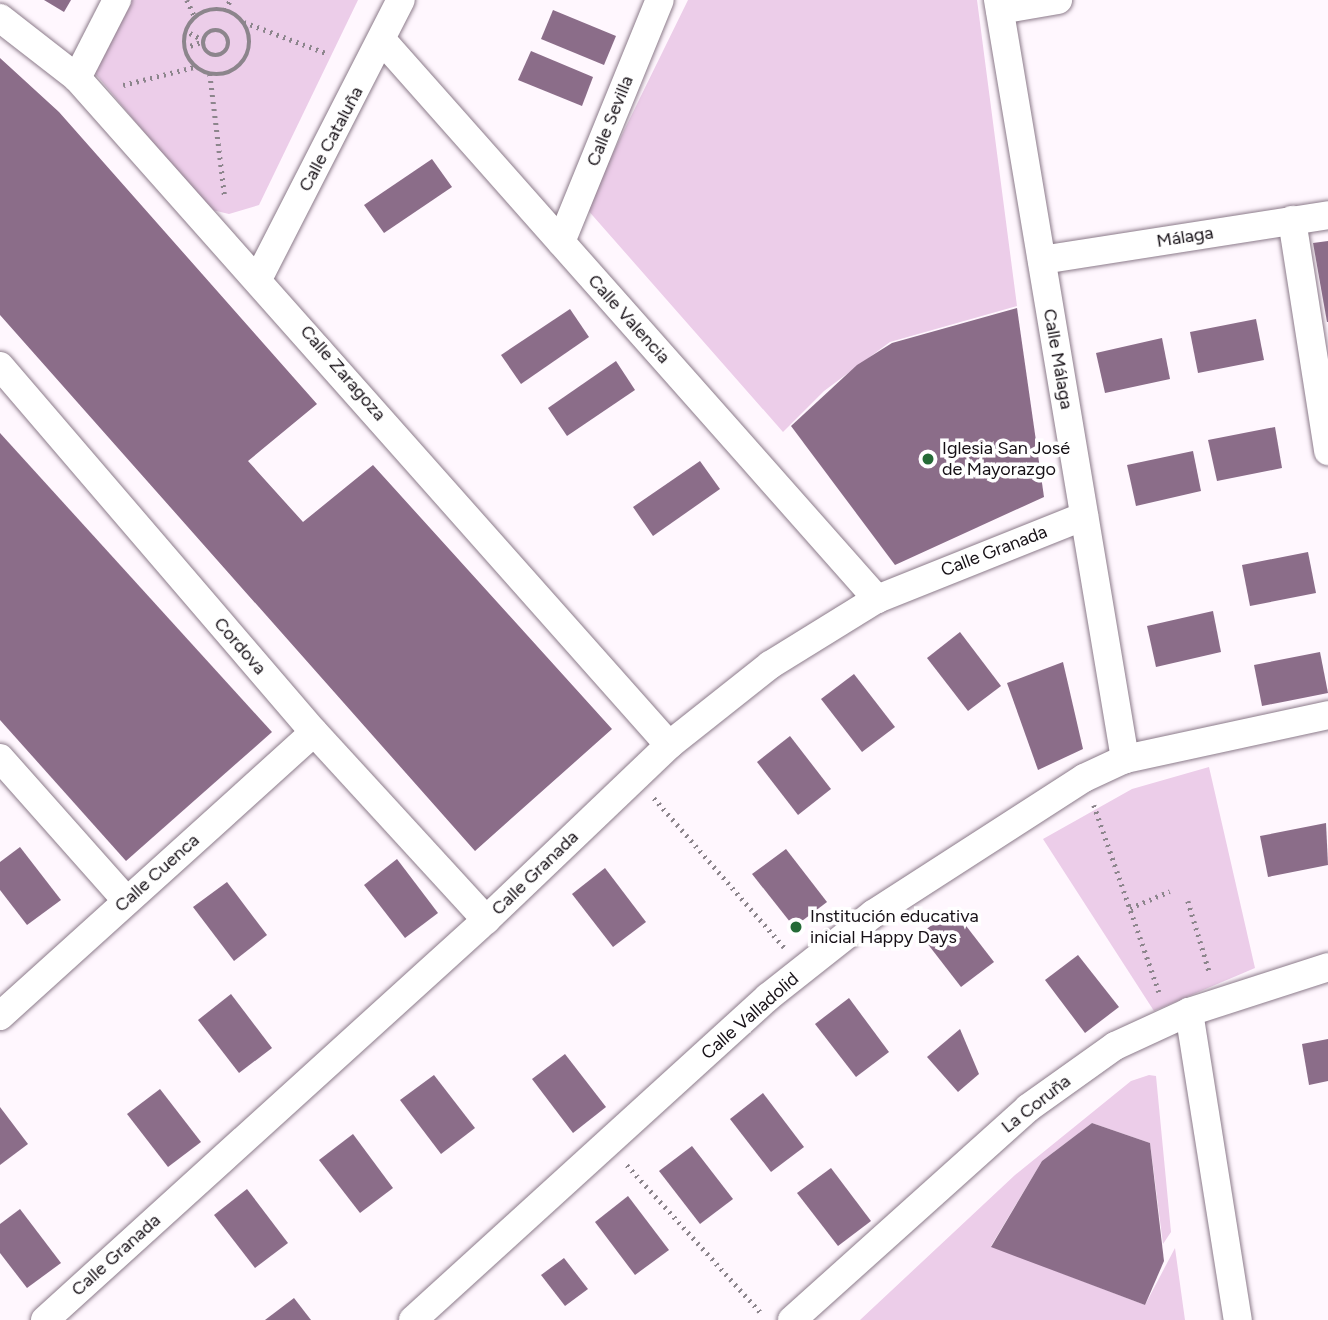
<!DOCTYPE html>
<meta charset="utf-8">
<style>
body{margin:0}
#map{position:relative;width:1328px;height:1320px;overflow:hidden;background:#fff7fe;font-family:Figtree,sans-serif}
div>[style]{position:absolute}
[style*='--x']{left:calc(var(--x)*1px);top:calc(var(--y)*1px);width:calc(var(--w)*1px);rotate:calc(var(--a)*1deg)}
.green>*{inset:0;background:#eccde9}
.building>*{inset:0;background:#8b6d89}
.path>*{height:4.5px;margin-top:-2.25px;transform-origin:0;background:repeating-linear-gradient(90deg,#8c858c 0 2px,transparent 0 7px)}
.path>.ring{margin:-2.25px;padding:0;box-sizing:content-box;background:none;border:4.5px solid #8c858c;border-radius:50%}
.roads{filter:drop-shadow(0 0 2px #8c7b8a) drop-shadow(0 0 2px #8c7b8a)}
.street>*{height:28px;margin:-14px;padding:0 14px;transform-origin:14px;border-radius:14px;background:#fff}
.dots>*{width:19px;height:19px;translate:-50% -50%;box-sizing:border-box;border:4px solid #fff;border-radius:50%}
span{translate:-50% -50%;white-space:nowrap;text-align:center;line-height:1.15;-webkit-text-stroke:7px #fff;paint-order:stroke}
.street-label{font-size:18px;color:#161016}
.poi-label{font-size:18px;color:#161016}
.left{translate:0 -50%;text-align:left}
</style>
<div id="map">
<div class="green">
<div style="clip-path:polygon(129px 0,358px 0,259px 205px,229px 214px,208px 209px,94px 72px)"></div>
<div style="clip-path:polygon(688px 0,977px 0,1017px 306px,890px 342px,824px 391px,783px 432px,586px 208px)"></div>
<div style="clip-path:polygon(1209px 767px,1255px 968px,1154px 1011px,1043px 839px,1132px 789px)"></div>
<div style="clip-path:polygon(1149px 1075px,1156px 1076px,1171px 1232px,1163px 1244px,1150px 1143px,1092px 1123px,1042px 1161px,991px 1246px,1145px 1305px,1175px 1248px,1185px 1320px,860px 1320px,1015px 1175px,1131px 1081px)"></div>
</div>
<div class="building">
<div style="clip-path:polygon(44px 0,71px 0,64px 12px)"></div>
<div style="clip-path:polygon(553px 10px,616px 36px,604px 65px,541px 39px)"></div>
<div style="clip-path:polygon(531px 51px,593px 77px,582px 106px,518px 80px)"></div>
<div style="clip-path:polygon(0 58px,59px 112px,317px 404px,248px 461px,303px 522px,373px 465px,612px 729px,475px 851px,0 315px)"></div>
<div style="clip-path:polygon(432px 159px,452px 187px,384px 233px,364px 205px)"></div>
<div style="clip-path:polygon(1328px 241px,1328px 322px,1327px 322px,1313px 243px)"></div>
<div style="clip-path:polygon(1017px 308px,1044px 497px,895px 565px,791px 426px,857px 365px,892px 343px)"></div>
<div style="clip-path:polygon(570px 309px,589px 337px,521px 384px,501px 355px)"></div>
<div style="clip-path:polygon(1256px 319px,1264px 360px,1198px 373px,1190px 332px)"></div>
<div style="clip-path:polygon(1162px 338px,1170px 379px,1105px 393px,1096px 353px)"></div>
<div style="clip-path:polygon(616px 361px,635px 390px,567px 436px,548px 408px)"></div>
<div style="clip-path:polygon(1275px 427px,1282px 468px,1217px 481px,1208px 440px)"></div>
<div style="clip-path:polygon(0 433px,272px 732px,126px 861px,0 720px)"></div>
<div style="clip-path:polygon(1193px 451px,1201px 491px,1136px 506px,1127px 465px)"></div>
<div style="clip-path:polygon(700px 461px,720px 489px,653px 536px,633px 507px)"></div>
<div style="clip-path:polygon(1308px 552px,1316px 593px,1250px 606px,1242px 565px)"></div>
<div style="clip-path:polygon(1213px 611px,1221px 652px,1156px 667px,1147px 626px)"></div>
<div style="clip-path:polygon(960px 632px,1001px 686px,968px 711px,927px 658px)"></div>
<div style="clip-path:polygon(1320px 652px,1328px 693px,1262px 706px,1254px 665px)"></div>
<div style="clip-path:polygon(1063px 662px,1083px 749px,1038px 770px,1007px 683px)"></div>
<div style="clip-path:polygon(854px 674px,895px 727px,862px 752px,821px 699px)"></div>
<div style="clip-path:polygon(790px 736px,831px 789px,798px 815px,757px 762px)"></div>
<div style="clip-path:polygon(1326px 823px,1328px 865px,1268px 877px,1260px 836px)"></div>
<div style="clip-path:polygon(20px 847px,61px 900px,27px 925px,0 890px,0 862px)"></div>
<div style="clip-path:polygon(786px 849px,827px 902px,794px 927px,752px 874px)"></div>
<div style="clip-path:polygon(397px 859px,438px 913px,405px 938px,364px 885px)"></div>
<div style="clip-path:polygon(605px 868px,646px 922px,613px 947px,572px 894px)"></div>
<div style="clip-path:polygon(227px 882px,267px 935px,234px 961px,193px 907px)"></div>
<div style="clip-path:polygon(953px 909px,994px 962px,961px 987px,920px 934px)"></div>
<div style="clip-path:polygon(1078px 955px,1119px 1007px,1085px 1033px,1045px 980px)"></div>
<div style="clip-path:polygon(231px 994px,272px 1048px,239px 1073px,198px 1020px)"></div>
<div style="clip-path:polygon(849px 998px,889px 1052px,856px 1077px,815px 1024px)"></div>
<div style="clip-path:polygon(960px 1029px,979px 1074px,958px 1092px,927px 1057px)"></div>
<div style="clip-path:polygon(1328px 1039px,1328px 1081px,1309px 1085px,1302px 1044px)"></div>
<div style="clip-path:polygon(565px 1054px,606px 1107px,573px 1133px,532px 1079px)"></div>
<div style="clip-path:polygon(434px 1075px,475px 1128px,441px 1154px,400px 1100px)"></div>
<div style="clip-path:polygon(160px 1089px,201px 1142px,168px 1167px,127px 1114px)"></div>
<div style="clip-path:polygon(763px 1093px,804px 1147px,771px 1172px,730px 1119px)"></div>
<div style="clip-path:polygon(0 1107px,28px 1144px,0 1165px)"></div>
<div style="clip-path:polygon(1092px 1123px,1150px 1143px,1164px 1261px,1145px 1305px,991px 1247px,1042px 1161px)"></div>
<div style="clip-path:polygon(353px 1134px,393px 1188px,360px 1213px,319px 1160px)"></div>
<div style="clip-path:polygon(692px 1146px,733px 1199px,700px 1224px,659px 1171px)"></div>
<div style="clip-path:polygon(831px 1168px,871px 1221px,838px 1246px,797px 1193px)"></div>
<div style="clip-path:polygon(247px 1189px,288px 1243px,255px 1268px,214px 1215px)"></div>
<div style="clip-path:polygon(628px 1196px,669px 1250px,635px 1275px,595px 1222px)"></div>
<div style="clip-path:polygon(20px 1209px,61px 1263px,27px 1288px,0 1253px,0 1224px)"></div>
<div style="clip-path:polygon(564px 1258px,588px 1289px,565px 1306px,541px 1275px)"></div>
<div style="clip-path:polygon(294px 1298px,311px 1320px,265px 1320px)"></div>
</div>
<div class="path">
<div style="--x:187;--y:0;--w:19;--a:65"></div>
<div class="ring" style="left:184px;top:9px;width:61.5px;height:61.5px"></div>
<div style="--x:225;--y:10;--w:11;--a:-63"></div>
<div style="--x:244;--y:22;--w:88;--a:20.7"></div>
<div class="ring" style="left:203px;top:30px;width:21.5px;height:21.5px"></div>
<div style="--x:184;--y:48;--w:21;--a:-19"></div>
<div style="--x:204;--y:41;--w:21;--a:-152"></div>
<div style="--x:210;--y:74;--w:125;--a:83.1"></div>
<div style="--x:123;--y:85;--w:73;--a:-14.2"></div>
<div style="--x:654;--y:798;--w:198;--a:48.9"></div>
<div style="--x:1094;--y:805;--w:198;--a:70.8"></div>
<div style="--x:1188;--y:901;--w:76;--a:73.2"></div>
<div style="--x:1130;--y:908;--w:43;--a:-23"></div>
<div style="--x:627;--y:1165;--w:201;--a:47.8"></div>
</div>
<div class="roads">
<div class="street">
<div style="--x:998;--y:0;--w:770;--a:80.5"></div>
<div style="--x:1000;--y:10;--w:59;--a:-9.8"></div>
<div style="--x:0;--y:18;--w:98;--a:37.9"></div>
<div style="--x:77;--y:78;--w:892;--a:48.41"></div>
<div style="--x:382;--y:40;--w:747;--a:48.47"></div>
<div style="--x:77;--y:78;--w:88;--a:-62.9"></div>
<div style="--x:1292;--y:220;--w:234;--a:81.1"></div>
<div style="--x:561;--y:242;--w:261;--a:-67.8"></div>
<div style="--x:1042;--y:260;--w:290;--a:-8.9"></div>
<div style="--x:259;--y:277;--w:311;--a:-62.9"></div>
<div style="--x:0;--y:366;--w:482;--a:49.4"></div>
<div style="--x:314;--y:732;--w:255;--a:47.5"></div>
<div style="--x:0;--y:758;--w:190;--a:48.4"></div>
<div style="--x:1189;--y:1012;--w:312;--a:81"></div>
<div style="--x:0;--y:1016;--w:423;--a:-42.1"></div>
<div style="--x:45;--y:1320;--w:595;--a:-42.21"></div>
<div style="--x:486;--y:920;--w:253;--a:-43.7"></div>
<div style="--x:669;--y:745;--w:129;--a:-38.4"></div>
<div style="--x:770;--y:665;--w:126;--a:-31.7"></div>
<div style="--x:877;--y:599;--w:223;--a:-21.8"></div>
<div style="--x:413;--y:1320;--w:480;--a:-42.3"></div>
<div style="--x:768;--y:997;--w:134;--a:-38.3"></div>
<div style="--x:873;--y:914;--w:251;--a:-32.8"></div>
<div style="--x:1084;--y:778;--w:45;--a:-24.9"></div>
<div style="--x:1125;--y:759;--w:208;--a:-12.2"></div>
<div style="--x:792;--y:1320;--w:317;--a:-41.9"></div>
<div style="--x:1028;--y:1108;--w:107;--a:-35.5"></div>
<div style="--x:1115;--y:1046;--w:81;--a:-24.7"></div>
<div style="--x:1189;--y:1012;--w:146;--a:-17.9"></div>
</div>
</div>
<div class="dots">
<div style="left:928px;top:459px;background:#256b37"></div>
<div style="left:796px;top:927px;background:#256b37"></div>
</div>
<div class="street-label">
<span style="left:610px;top:121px;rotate:-68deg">Calle Sevilla</span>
<span style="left:331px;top:139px;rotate:-62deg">Calle Cataluña</span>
<span style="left:1185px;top:237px;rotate:-9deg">Málaga</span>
<span style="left:629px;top:319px;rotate:48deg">Calle Valencia</span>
<span style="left:1058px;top:359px;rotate:80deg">Calle Málaga</span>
<span style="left:343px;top:373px;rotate:49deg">Calle Zaragoza</span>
<span style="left:994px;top:551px;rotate:-21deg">Calle Granada</span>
<span style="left:240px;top:646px;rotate:49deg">Cordova</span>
<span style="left:157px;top:873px;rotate:-42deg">Calle Cuenca</span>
<span style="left:535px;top:873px;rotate:-44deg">Calle Granada</span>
<span style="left:750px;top:1016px;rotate:-41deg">Calle Valladolid</span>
<span style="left:1036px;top:1104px;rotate:-38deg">La Coruña</span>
<span style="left:116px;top:1255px;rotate:-42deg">Calle Granada</span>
</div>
<div class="poi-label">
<span class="left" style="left:942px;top:459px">Iglesia San José<br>de Mayorazgo</span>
<span class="left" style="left:810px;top:927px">Institución educativa<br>inicial Happy Days</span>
</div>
</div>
